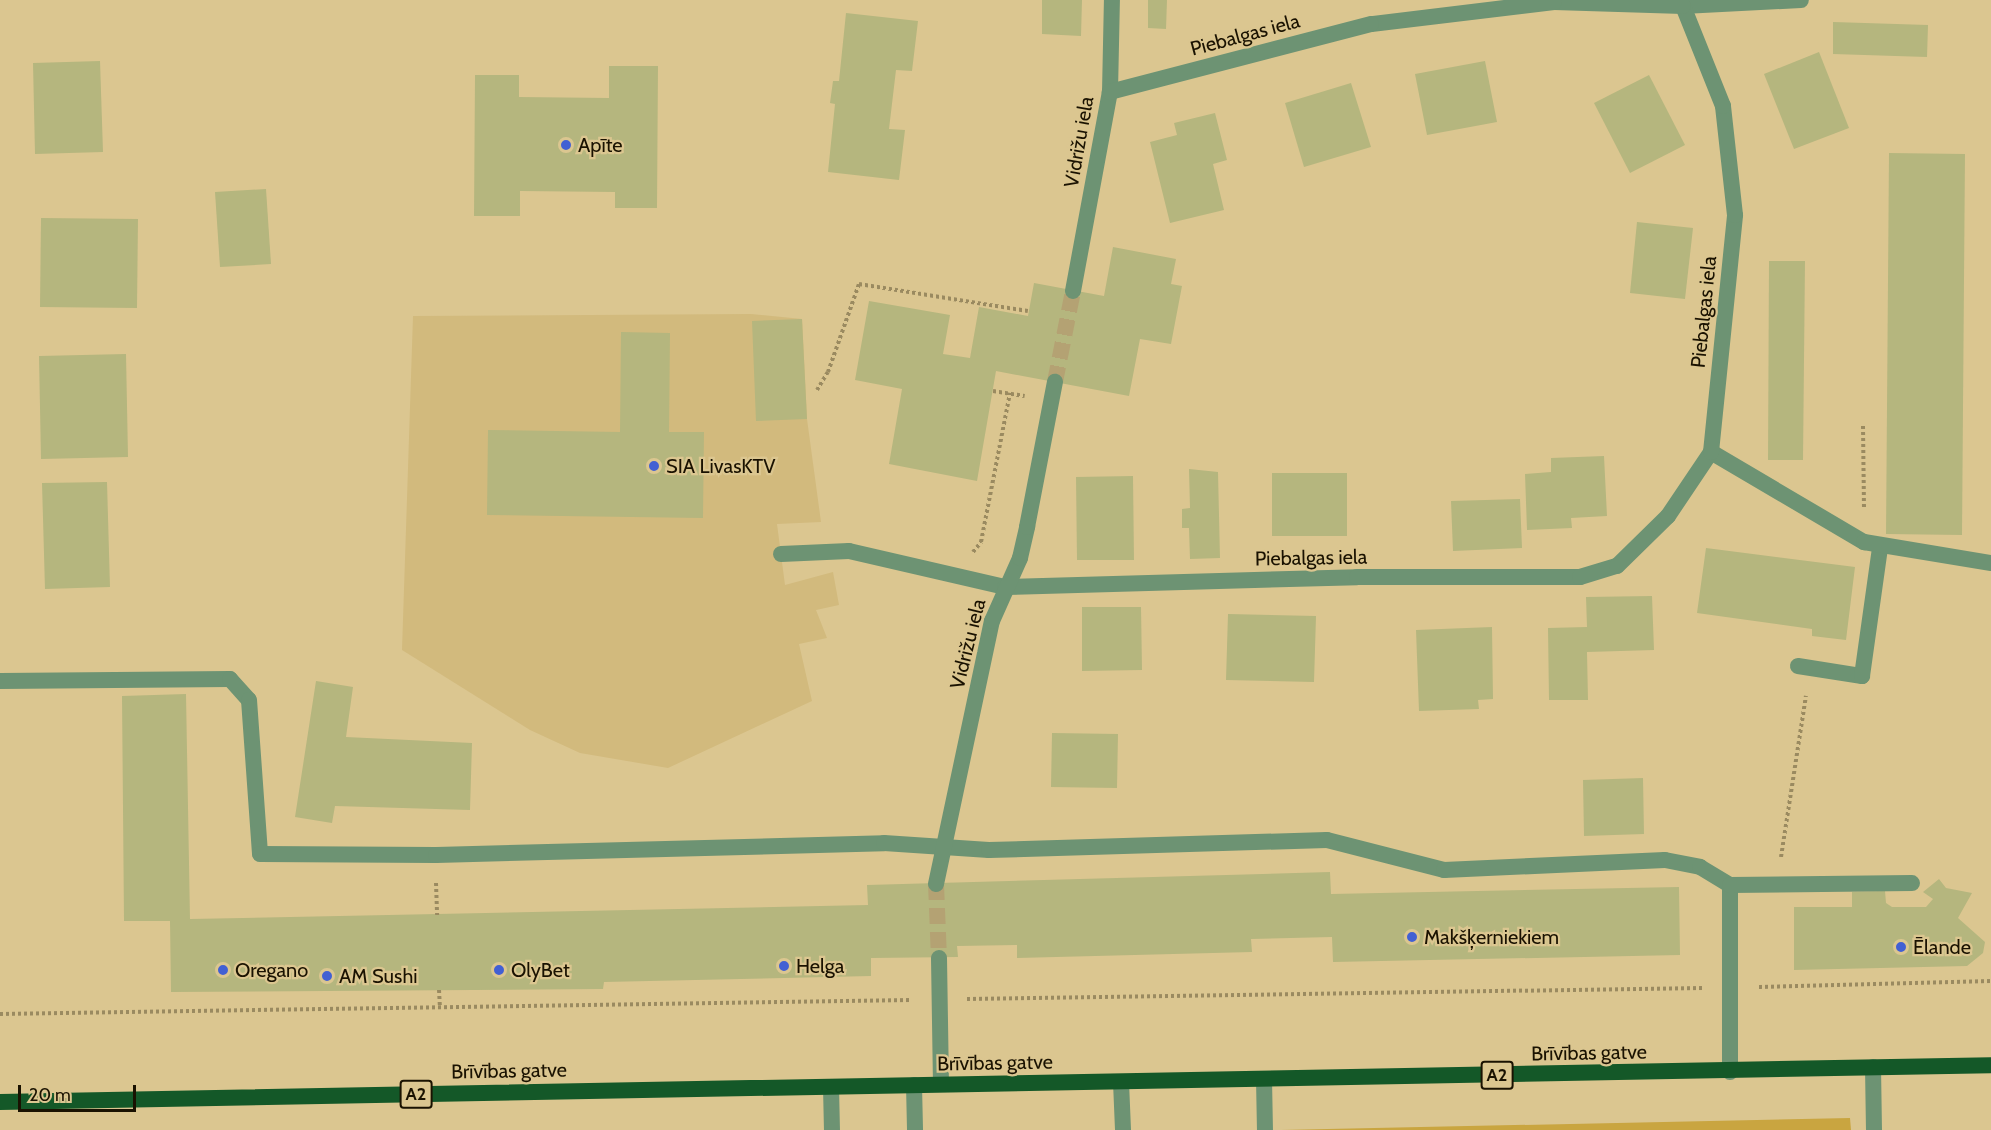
<!DOCTYPE html>
<meta charset="utf-8">
<style>
body{margin:0}
#map{position:relative;width:1991px;height:1130px;overflow:hidden;background:#dbc690;font-family:Cabin,sans-serif}
div>[style]{position:absolute}
[style*='--x']{left:calc(var(--x)*1px);top:calc(var(--y)*1px);width:calc(var(--w)*1px);rotate:calc(var(--a)*1deg)}
.built>*{inset:0;background:#d2ba7d}
.green>*{inset:0;background:#c9a540}
.building>*{inset:0;background:#b5b67e}
.minor-tunnel>*{height:16px;margin-top:-8px;transform-origin:0;background:repeating-linear-gradient(90deg,#b4a273 0 16px,transparent 0 24px)}
.path>*{height:4px;margin-top:-2px;transform-origin:0;background:repeating-linear-gradient(90deg,#9a8a60 0 3px,transparent 0 6px)}
.service>*{height:16px;margin:-8px;padding:0 8px;transform-origin:8px;border-radius:8px;background:#6d9373}
.minor>*{height:16px;margin:-8px;padding:0 8px;transform-origin:8px;border-radius:8px;background:#6d9373}
.trunk>*{height:16px;margin:-8px;padding:0 8px;transform-origin:8px;border-radius:8px;background:#145828}
.dots>*{width:16px;height:16px;translate:-50% -50%;box-sizing:border-box;border:3px solid #dbc690;border-radius:50%}
span{translate:-50% -50%;white-space:nowrap;text-align:center;line-height:1.15;-webkit-text-stroke:4.5px #dbc690;paint-order:stroke}
.shield-label span{padding:2px 4px;background:#dbc690;border:2px solid;border-radius:4px;-webkit-text-stroke-width:0}
.shield-label{font-size:18px;color:#1a1201;font-weight:700}
.street-label{font-size:20px;color:#1a1201}
.poi-label{font-size:20px;color:#1a1201}
.left{translate:0 -50%;text-align:left}
.scale{position:absolute;left:18px;top:1085px;width:118px;height:27px;box-sizing:border-box;border:3px solid #1a1201;border-top:0;padding-left:8px;font-size:18px;line-height:21px;white-space:nowrap;color:#1a1201;-webkit-text-stroke:4px #dbc690;paint-order:stroke}
</style>
<div id="map">
<div class="built">
<div style="clip-path:polygon(751px 314px,802px 319px,807px 419px,821px 522px,777px 524px,785px 585px,833px 572px,839px 605px,816px 610px,827px 638px,799px 644px,812px 701px,668px 768px,580px 753px,530px 730px,402px 650px,413px 316px)"></div>
</div>
<div class="green">
<div style="clip-path:polygon(1850px 1118px,1851px 1130px,1281px 1130px)"></div>
</div>
<div class="building">
<div style="clip-path:polygon(1042px 0,1082px 0,1081px 36px,1042px 34px)"></div>
<div style="clip-path:polygon(1148px 0,1167px 0,1166px 29px,1148px 28px)"></div>
<div style="clip-path:polygon(846px 13px,918px 21px,912px 71px,896px 70px,889px 129px,905px 130px,899px 180px,828px 172px,835px 104px,830px 103px,833px 81px,839px 81px)"></div>
<div style="clip-path:polygon(1833px 22px,1928px 25px,1927px 57px,1833px 54px)"></div>
<div style="clip-path:polygon(1819px 52px,1849px 128px,1794px 149px,1764px 74px)"></div>
<div style="clip-path:polygon(100px 61px,103px 152px,35px 154px,33px 63px)"></div>
<div style="clip-path:polygon(1485px 61px,1497px 122px,1427px 135px,1415px 74px)"></div>
<div style="clip-path:polygon(609px 66px,658px 66px,657px 208px,615px 208px,615px 192px,520px 191px,520px 216px,474px 216px,475px 75px,519px 75px,519px 97px,609px 98px)"></div>
<div style="clip-path:polygon(1649px 75px,1685px 145px,1630px 173px,1594px 103px)"></div>
<div style="clip-path:polygon(1351px 83px,1371px 147px,1304px 167px,1285px 103px)"></div>
<div style="clip-path:polygon(1215px 113px,1227px 160px,1213px 164px,1224px 210px,1170px 223px,1150px 142px,1177px 135px,1174px 123px)"></div>
<div style="clip-path:polygon(1889px 153px,1965px 154px,1962px 535px,1886px 534px)"></div>
<div style="clip-path:polygon(266px 189px,271px 264px,220px 267px,215px 192px)"></div>
<div style="clip-path:polygon(41px 218px,138px 219px,137px 308px,40px 307px)"></div>
<div style="clip-path:polygon(1637px 222px,1693px 228px,1685px 299px,1630px 293px)"></div>
<div style="clip-path:polygon(1113px 247px,1176px 259px,1171px 284px,1182px 286px,1171px 344px,1140px 339px,1129px 396px,996px 371px,977px 481px,889px 464px,902px 389px,855px 380px,869px 301px,950px 315px,943px 354px,970px 358px,979px 307px,1028px 316px,1034px 283px,1104px 296px)"></div>
<div style="clip-path:polygon(1769px 261px,1805px 261px,1803px 460px,1768px 460px)"></div>
<div style="clip-path:polygon(802px 319px,807px 419px,756px 421px,752px 321px)"></div>
<div style="clip-path:polygon(621px 332px,670px 333px,669px 432px,704px 432px,703px 518px,487px 515px,488px 430px,620px 432px)"></div>
<div style="clip-path:polygon(126px 354px,128px 457px,41px 459px,39px 356px)"></div>
<div style="clip-path:polygon(1604px 456px,1607px 516px,1571px 518px,1572px 528px,1527px 530px,1525px 474px,1551px 472px,1551px 458px)"></div>
<div style="clip-path:polygon(1189px 469px,1218px 472px,1220px 558px,1190px 559px,1189px 528px,1182px 528px,1182px 509px,1190px 508px)"></div>
<div style="clip-path:polygon(1272px 473px,1347px 473px,1347px 536px,1272px 536px)"></div>
<div style="clip-path:polygon(1133px 476px,1134px 560px,1077px 560px,1076px 477px)"></div>
<div style="clip-path:polygon(107px 482px,110px 587px,45px 589px,42px 483px)"></div>
<div style="clip-path:polygon(1520px 499px,1522px 548px,1453px 551px,1451px 501px)"></div>
<div style="clip-path:polygon(1706px 548px,1855px 567px,1846px 640px,1812px 636px,1812px 629px,1697px 613px)"></div>
<div style="clip-path:polygon(1652px 596px,1654px 650px,1587px 652px,1588px 700px,1549px 700px,1548px 628px,1587px 627px,1586px 597px)"></div>
<div style="clip-path:polygon(1082px 607px,1141px 607px,1142px 670px,1082px 671px)"></div>
<div style="clip-path:polygon(1228px 614px,1316px 616px,1314px 682px,1226px 680px)"></div>
<div style="clip-path:polygon(1492px 627px,1493px 699px,1478px 700px,1479px 709px,1419px 711px,1416px 630px)"></div>
<div style="clip-path:polygon(316px 681px,353px 687px,346px 737px,472px 743px,470px 810px,335px 806px,332px 823px,295px 817px)"></div>
<div style="clip-path:polygon(186px 694px,190px 919px,868px 905px,867px 885px,1330px 872px,1331px 894px,1679px 887px,1680px 955px,1333px 962px,1332px 937px,1251px 939px,1252px 952px,1017px 958px,1017px 945px,957px 946px,958px 957px,871px 958px,871px 976px,604px 982px,603px 989px,171px 992px,170px 921px,124px 921px,122px 696px)"></div>
<div style="clip-path:polygon(1052px 733px,1118px 734px,1117px 788px,1051px 787px)"></div>
<div style="clip-path:polygon(1643px 778px,1644px 834px,1584px 836px,1583px 780px)"></div>
<div style="clip-path:polygon(1939px 879px,1946px 888px,1972px 893px,1958px 918px,1985px 942px,1983px 953px,1967px 966px,1794px 970px,1794px 907px,1852px 907px,1852px 892px,1885px 891px,1886px 903px,1892px 907px,1926px 907px,1933px 899px,1923px 892px)"></div>
</div>
<div class="minor-tunnel">
<div style="--x:1055;--y:382;--w:93;--a:-78.8"></div>
<div style="--x:936;--y:884;--w:74;--a:87.7"></div>
</div>
<div class="path">
<div style="--x:817;--y:390;--w:21;--a:-59"></div>
<div style="--x:828;--y:372;--w:93;--a:-70.6"></div>
<div style="--x:859;--y:284;--w:171;--a:9.1"></div>
<div style="--x:993;--y:391;--w:32;--a:9"></div>
<div style="--x:1863;--y:426;--w:83;--a:89.3"></div>
<div style="--x:973;--y:552;--w:13;--a:-51"></div>
<div style="--x:981;--y:542;--w:152;--a:-79"></div>
<div style="--x:1781;--y:857;--w:163;--a:-81.2"></div>
<div style="--x:436;--y:883;--w:32;--a:88"></div>
<div style="--x:1759;--y:987;--w:232;--a:-1.5"></div>
<div style="--x:439;--y:990;--w:17;--a:87"></div>
<div style="--x:967;--y:999;--w:736;--a:-0.86"></div>
<div style="--x:0;--y:1014;--w:911;--a:-0.88"></div>
</div>
<div class="service">
<div style="--x:781;--y:554;--w:68;--a:-2.5"></div>
<div style="--x:849;--y:551;--w:160;--a:13"></div>
<div style="--x:1798;--y:666;--w:65;--a:8.9"></div>
<div style="--x:1862;--y:676;--w:129;--a:-82"></div>
<div style="--x:0;--y:681;--w:230;--a:-0.5"></div>
<div style="--x:230;--y:679;--w:28;--a:48"></div>
<div style="--x:249;--y:700;--w:154;--a:85.9"></div>
<div style="--x:260;--y:854;--w:176;--a:0.3"></div>
<div style="--x:436;--y:855;--w:448;--a:-1.5"></div>
<div style="--x:884;--y:843;--w:105;--a:3.8"></div>
<div style="--x:989;--y:850;--w:338;--a:-1.7"></div>
<div style="--x:1327;--y:840;--w:121;--a:14.4"></div>
<div style="--x:1444;--y:870;--w:221;--a:-2.6"></div>
<div style="--x:1665;--y:860;--w:36;--a:11"></div>
<div style="--x:1700;--y:867;--w:35;--a:31"></div>
<div style="--x:1730;--y:885;--w:187;--a:90"></div>
<div style="--x:1730;--y:885;--w:182;--a:-0.6"></div>
<div style="--x:1264;--y:1079;--w:51;--a:88.9"></div>
<div style="--x:1121;--y:1082;--w:48;--a:87.6"></div>
<div style="--x:914;--y:1085;--w:45;--a:88.7"></div>
<div style="--x:831;--y:1087;--w:43;--a:88.7"></div>
</div>
<div class="minor">
<div style="--x:1683;--y:0;--w:6;--a:90"></div>
<div style="--x:1683;--y:6;--w:118;--a:-2.9"></div>
<div style="--x:1073;--y:291;--w:202;--a:-79.5"></div>
<div style="--x:1110;--y:92;--w:92;--a:-88.8"></div>
<div style="--x:1711;--y:452;--w:178;--a:30.5"></div>
<div style="--x:1864;--y:542;--w:129;--a:9.4"></div>
<div style="--x:1005;--y:587;--w:352;--a:-1.6"></div>
<div style="--x:1357;--y:577;--w:223;--a:0"></div>
<div style="--x:1580;--y:577;--w:39;--a:-17"></div>
<div style="--x:1617;--y:566;--w:71;--a:-44.4"></div>
<div style="--x:1668;--y:516;--w:77;--a:-56.1"></div>
<div style="--x:1711;--y:452;--w:238;--a:-84.2"></div>
<div style="--x:1735;--y:215;--w:110;--a:-96.3"></div>
<div style="--x:1723;--y:106;--w:108;--a:-111.8"></div>
<div style="--x:1683;--y:6;--w:129;--a:-178.2"></div>
<div style="--x:1554;--y:2;--w:184;--a:173.1"></div>
<div style="--x:1371;--y:24;--w:270;--a:165.4"></div>
<div style="--x:936;--y:884;--w:269;--a:-78"></div>
<div style="--x:992;--y:621;--w:69;--a:-66"></div>
<div style="--x:1020;--y:558;--w:32;--a:-77"></div>
<div style="--x:1027;--y:527;--w:148;--a:-79.1"></div>
<div style="--x:939;--y:958;--w:126;--a:89.1"></div>
<div style="--x:1873;--y:1067;--w:63;--a:89.1"></div>
</div>
<div class="trunk">
<div style="--x:0;--y:1102;--w:1991;--a:-1.06"></div>
</div>
<div class="dots">
<div style="left:566px;top:145px;background:#4260d3"></div>
<div style="left:654px;top:466px;background:#4260d3"></div>
<div style="left:1412px;top:937px;background:#4260d3"></div>
<div style="left:1901px;top:947px;background:#4260d3"></div>
<div style="left:784px;top:966px;background:#4260d3"></div>
<div style="left:223px;top:970px;background:#4260d3"></div>
<div style="left:499px;top:970px;background:#4260d3"></div>
<div style="left:327px;top:976px;background:#4260d3"></div>
</div>
<div class="shield-label">
<span style="left:1497px;top:1075px">A2</span>
<span style="left:416px;top:1094px">A2</span>
</div>
<div class="street-label">
<span style="left:1245px;top:35px;rotate:-15deg">Piebalgas iela</span>
<span style="left:1079px;top:142px;rotate:-80deg">Vidrižu iela</span>
<span style="left:1704px;top:312px;rotate:-84deg">Piebalgas iela</span>
<span style="left:1311px;top:558px;rotate:-1deg">Piebalgas iela</span>
<span style="left:968px;top:644px;rotate:-76deg">Vidrižu iela</span>
<span style="left:1589px;top:1053px;rotate:-1deg">Brīvības gatve</span>
<span style="left:995px;top:1063px;rotate:-1deg">Brīvības gatve</span>
<span style="left:509px;top:1071px;rotate:-1deg">Brīvības gatve</span>
</div>
<div class="poi-label">
<span class="left" style="left:578px;top:145px">Apīte</span>
<span class="left" style="left:666px;top:466px">SIA LivasKTV</span>
<span class="left" style="left:1424px;top:937px">Makšķerniekiem</span>
<span class="left" style="left:1913px;top:947px">Ēlande</span>
<span class="left" style="left:796px;top:966px">Helga</span>
<span class="left" style="left:235px;top:970px">Oregano</span>
<span class="left" style="left:511px;top:970px">OlyBet</span>
<span class="left" style="left:339px;top:976px">AM Sushi</span>
</div>
<div class="scale">20 m</div>
</div>
